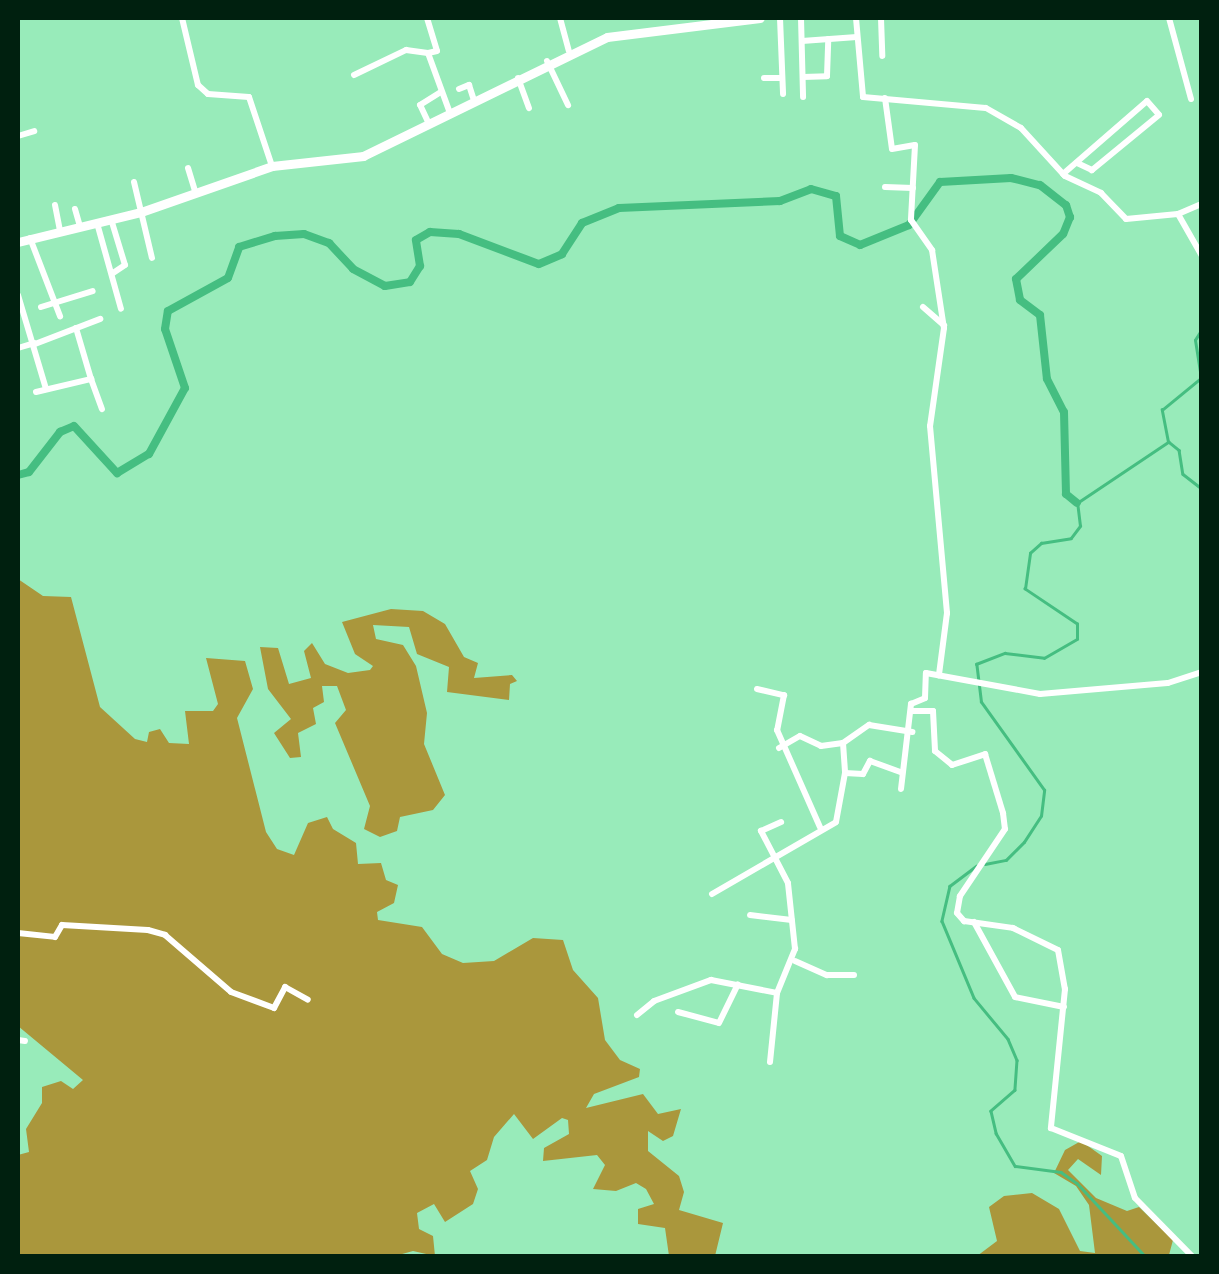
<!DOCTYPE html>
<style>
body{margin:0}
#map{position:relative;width:1219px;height:1274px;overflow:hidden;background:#98ebba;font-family:"DM Sans",sans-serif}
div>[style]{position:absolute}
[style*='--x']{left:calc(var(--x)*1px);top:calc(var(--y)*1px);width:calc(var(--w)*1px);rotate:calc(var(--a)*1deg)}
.forest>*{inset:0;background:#aa973c}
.stream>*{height:2.5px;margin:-1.25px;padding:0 1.25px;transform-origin:1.25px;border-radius:1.25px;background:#45be81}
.river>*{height:8px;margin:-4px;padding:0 4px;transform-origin:4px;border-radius:4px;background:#45be81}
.minor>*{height:6px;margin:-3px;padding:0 3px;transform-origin:3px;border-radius:3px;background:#fff}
.major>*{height:9px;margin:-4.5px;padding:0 4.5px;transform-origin:4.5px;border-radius:4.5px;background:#fff}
span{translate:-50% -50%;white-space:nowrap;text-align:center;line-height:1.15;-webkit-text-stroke:10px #a5f8c7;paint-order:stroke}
.frame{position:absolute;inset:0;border:20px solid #00200f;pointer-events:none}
</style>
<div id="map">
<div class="forest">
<div style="clip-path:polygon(18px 579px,43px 596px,71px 597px,100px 707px,135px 739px,147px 742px,149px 732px,160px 729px,169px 743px,189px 744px,185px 711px,213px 711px,218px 704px,206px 658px,245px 661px,253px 689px,237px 718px,266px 832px,277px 849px,294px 855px,308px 823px,327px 817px,333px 829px,356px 843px,358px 864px,381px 863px,386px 880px,398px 885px,394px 903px,377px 912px,378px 920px,422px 927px,442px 954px,463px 963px,494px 961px,533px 938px,563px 940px,573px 970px,598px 998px,605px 1040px,620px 1060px,640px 1069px,639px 1077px,594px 1094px,586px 1108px,643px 1094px,658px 1114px,681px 1109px,673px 1136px,663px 1141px,648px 1131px,648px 1151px,679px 1176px,684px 1192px,679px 1210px,723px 1223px,715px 1256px,669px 1256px,665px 1228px,638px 1224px,638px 1209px,654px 1204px,646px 1189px,636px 1183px,616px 1191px,593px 1189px,605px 1165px,597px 1155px,543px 1161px,544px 1148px,569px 1134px,568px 1120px,562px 1118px,533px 1139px,514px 1114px,494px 1137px,487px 1160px,470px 1171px,478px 1189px,473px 1204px,445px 1222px,434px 1204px,417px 1213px,419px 1229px,433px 1236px,435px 1256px,413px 1251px,395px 1256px,18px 1256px,18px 1155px,29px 1152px,26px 1129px,42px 1103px,42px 1087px,61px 1081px,73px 1089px,83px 1080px,18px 1026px)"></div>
<div style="clip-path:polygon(391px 609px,423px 611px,445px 624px,464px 657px,478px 663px,474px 678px,512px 675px,517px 681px,510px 684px,509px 700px,447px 692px,449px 667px,417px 654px,409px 627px,373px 625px,376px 639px,403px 645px,416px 666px,427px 713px,424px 744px,445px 795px,433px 810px,400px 817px,397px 831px,380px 837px,364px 829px,370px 806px,335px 723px,346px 710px,337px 686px,322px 686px,324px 702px,313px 708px,316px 724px,298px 733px,301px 757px,290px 758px,274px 733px,291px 719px,268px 689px,260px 647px,278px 648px,289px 684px,311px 678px,304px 651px,312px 643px,325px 664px,348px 673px,370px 670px,373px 666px,355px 654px,342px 622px)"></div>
<div style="clip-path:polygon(1081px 1141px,1102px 1156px,1101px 1175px,1078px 1159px,1068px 1170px,1096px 1198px,1127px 1211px,1139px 1207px,1173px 1240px,1169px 1255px,977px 1256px,997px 1241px,989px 1207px,1004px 1196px,1032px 1193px,1059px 1209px,1080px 1251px,1095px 1253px,1089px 1205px,1076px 1186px,1054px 1173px,1065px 1150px)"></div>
</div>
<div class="stream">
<div style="--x:1169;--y:442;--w:13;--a:39"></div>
<div style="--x:1179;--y:450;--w:24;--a:81"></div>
<div style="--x:1183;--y:474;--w:24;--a:38"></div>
<div style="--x:985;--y:864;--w:21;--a:-11"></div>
<div style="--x:1006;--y:860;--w:25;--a:-45"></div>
<div style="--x:1024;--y:842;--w:31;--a:-57"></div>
<div style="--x:1041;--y:816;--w:26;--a:-83"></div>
<div style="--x:1044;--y:790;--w:108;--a:-125.6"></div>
<div style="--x:981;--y:702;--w:38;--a:-97"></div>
<div style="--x:976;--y:664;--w:31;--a:-21"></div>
<div style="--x:1005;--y:653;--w:39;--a:7"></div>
<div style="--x:1044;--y:658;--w:38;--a:-30"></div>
<div style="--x:1077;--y:639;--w:15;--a:-90"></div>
<div style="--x:1077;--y:624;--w:63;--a:-146.1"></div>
<div style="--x:1025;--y:589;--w:36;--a:-82"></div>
<div style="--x:1030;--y:553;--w:15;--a:-42"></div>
<div style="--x:1041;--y:543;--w:30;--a:-9"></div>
<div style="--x:1071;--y:538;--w:15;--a:-53"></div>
<div style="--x:1080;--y:526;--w:23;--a:-97"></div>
<div style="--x:1077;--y:503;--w:110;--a:-33.8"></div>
<div style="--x:1168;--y:442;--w:33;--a:-101"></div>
<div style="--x:1162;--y:410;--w:50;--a:-39.4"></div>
<div style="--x:1201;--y:378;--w:38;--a:-99"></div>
<div style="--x:1195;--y:340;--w:13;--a:-58"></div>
<div style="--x:977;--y:866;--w:34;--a:143"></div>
<div style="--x:950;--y:886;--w:36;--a:103"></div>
<div style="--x:942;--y:921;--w:83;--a:67.4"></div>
<div style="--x:974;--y:998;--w:53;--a:50.3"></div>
<div style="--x:1008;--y:1039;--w:23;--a:67"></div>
<div style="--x:1017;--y:1060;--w:30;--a:94"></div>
<div style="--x:1015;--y:1090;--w:32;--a:139"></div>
<div style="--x:991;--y:1111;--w:23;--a:77"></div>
<div style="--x:996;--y:1133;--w:38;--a:60"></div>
<div style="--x:1015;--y:1166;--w:46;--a:7.4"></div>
<div style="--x:1061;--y:1172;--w:19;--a:35"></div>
<div style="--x:1077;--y:1183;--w:100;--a:47"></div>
</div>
<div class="river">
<div style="--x:18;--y:475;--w:11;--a:-15"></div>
<div style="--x:29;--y:472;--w:51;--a:-52.2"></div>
<div style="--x:60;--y:432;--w:15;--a:-23"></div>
<div style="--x:74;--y:426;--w:64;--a:47.5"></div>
<div style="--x:117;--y:473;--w:37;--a:-31"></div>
<div style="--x:149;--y:454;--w:75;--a:-61.4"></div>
<div style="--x:185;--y:388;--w:62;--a:-108.7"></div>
<div style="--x:165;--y:329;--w:18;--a:-81"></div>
<div style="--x:168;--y:311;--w:68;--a:-28.8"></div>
<div style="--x:228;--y:278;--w:33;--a:-70"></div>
<div style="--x:239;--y:247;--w:38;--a:-17"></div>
<div style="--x:275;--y:236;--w:29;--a:-4"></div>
<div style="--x:304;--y:234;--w:27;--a:20"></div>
<div style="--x:329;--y:243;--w:35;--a:47"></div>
<div style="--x:353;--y:269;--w:36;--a:28"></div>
<div style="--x:385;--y:286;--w:25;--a:-9"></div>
<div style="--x:410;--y:282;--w:19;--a:-58"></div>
<div style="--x:420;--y:266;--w:26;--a:-99"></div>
<div style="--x:416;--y:240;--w:16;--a:-30"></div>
<div style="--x:430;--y:232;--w:29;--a:4"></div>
<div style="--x:459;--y:234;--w:85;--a:20.6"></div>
<div style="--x:539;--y:264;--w:25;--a:-23"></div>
<div style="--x:562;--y:254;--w:37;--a:-57"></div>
<div style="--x:582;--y:223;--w:40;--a:-22"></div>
<div style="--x:619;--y:208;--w:161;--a:-2.5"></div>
<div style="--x:780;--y:201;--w:33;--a:-21"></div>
<div style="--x:811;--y:189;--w:26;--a:16"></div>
<div style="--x:836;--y:196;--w:40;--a:84.3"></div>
<div style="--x:840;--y:236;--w:22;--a:24"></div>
<div style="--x:860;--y:245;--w:53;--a:-22.2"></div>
<div style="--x:909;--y:225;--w:53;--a:-54.2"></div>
<div style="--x:940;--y:182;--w:71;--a:-3.2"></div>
<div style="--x:1011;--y:178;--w:30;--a:14"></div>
<div style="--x:1040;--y:185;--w:33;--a:38"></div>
<div style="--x:1066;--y:205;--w:13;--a:72"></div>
<div style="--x:1070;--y:217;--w:18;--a:112"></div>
<div style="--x:1063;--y:234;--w:65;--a:136.2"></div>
<div style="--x:1016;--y:279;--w:21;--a:79"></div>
<div style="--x:1020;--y:300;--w:25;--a:37"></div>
<div style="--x:1040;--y:315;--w:64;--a:83.8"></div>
<div style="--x:1047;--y:379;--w:37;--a:63"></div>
<div style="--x:1064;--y:412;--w:82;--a:88.6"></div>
<div style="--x:1066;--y:494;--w:14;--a:39"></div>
</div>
<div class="minor">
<div style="--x:182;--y:18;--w:69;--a:76.6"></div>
<div style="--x:198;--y:85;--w:13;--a:42"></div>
<div style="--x:208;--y:94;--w:41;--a:4.2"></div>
<div style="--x:249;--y:97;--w:73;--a:71.6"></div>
<div style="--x:427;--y:18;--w:34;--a:73"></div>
<div style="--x:437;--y:51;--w:9;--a:167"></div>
<div style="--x:560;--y:18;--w:34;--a:75"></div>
<div style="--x:780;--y:18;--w:76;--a:87.7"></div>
<div style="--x:801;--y:18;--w:79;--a:88.5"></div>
<div style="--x:856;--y:18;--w:79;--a:84.9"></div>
<div style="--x:863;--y:97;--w:123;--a:5.1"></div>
<div style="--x:986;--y:108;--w:40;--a:29.7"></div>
<div style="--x:1021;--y:128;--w:65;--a:47.5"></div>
<div style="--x:1065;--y:176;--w:40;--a:25"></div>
<div style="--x:1101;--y:193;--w:36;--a:46"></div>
<div style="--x:1126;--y:219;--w:52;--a:-5.5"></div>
<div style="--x:1178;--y:214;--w:48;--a:60.3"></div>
<div style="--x:881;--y:18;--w:38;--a:88"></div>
<div style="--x:1169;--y:18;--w:84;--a:74.8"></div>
<div style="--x:802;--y:41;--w:55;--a:-4.2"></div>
<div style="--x:428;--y:53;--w:64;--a:69.9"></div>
<div style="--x:547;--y:61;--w:49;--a:64.5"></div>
<div style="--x:354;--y:75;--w:58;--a:-25.7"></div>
<div style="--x:406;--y:50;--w:22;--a:8"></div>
<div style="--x:803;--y:77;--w:24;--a:-2"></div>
<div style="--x:827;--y:76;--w:37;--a:-88"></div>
<div style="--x:518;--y:78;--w:32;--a:70"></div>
<div style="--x:764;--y:78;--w:17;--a:0"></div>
<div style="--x:459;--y:89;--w:11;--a:-22"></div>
<div style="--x:469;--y:85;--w:16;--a:72"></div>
<div style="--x:885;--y:98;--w:51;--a:82.2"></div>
<div style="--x:892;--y:149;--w:23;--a:-10"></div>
<div style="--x:915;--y:145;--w:75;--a:93.1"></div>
<div style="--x:911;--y:220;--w:37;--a:55"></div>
<div style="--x:932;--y:250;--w:79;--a:81.3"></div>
<div style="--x:944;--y:328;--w:99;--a:98.1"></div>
<div style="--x:930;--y:426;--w:188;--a:84.8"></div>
<div style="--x:947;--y:613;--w:63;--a:97.4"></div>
<div style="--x:429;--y:124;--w:21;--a:-115"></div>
<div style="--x:420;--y:105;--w:25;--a:-32"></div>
<div style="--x:18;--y:136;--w:17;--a:-17"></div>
<div style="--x:188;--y:168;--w:27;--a:73"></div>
<div style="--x:1063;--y:174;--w:111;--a:-41"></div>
<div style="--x:1147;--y:101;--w:18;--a:49"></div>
<div style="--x:1159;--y:115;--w:87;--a:140.6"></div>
<div style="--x:1092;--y:170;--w:17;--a:-155"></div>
<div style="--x:134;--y:182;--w:78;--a:76.7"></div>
<div style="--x:885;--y:187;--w:28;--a:2"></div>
<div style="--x:55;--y:205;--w:26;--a:79"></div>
<div style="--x:75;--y:209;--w:19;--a:74"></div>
<div style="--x:1178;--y:214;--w:26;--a:-23"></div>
<div style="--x:111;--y:219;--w:48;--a:73.1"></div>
<div style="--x:125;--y:265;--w:14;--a:146"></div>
<div style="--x:97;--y:223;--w:89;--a:74.4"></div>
<div style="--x:30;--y:238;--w:84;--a:69"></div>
<div style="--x:18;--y:295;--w:98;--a:73.4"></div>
<div style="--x:41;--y:307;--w:54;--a:-17.1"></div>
<div style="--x:923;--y:307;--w:28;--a:41"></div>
<div style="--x:76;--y:328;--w:53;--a:73.6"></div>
<div style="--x:35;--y:344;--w:70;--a:-21"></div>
<div style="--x:18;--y:348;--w:17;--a:-17"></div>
<div style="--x:36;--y:392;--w:57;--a:-13.3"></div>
<div style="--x:91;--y:379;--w:32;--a:70"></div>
<div style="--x:757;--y:689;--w:28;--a:13"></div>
<div style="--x:784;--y:695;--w:36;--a:101"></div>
<div style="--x:777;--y:730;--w:106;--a:66.1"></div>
<div style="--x:912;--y:711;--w:21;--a:0"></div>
<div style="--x:933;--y:711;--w:40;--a:87.1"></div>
<div style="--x:935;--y:751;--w:22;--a:39"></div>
<div style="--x:952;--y:765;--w:35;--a:-18"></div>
<div style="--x:985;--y:754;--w:62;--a:73"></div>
<div style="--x:1003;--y:813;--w:16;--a:83"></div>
<div style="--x:1005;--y:829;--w:81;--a:123.9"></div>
<div style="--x:960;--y:896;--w:17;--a:100"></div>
<div style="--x:957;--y:913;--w:11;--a:49"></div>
<div style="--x:964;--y:921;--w:49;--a:8.1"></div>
<div style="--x:1013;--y:928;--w:50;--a:26.1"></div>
<div style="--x:1058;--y:950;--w:40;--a:80"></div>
<div style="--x:1065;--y:989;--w:140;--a:95.8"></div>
<div style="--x:1051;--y:1128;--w:75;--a:21.8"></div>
<div style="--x:1121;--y:1156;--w:44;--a:71.6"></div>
<div style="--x:1135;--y:1198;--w:81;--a:45.5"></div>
<div style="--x:843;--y:743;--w:32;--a:-35"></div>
<div style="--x:869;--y:725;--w:44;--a:9.2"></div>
<div style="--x:779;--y:748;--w:24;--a:-30"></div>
<div style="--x:800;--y:736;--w:23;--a:25"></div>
<div style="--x:821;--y:746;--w:22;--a:-8"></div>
<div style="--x:843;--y:743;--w:30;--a:86"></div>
<div style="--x:845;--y:773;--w:18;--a:3"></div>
<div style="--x:863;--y:774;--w:15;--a:-62"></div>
<div style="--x:870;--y:761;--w:33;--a:20"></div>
<div style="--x:901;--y:789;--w:86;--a:-83.3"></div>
<div style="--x:911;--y:704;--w:15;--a:-23"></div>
<div style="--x:925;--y:698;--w:25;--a:-88"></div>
<div style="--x:926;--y:673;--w:116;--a:10.4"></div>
<div style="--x:1040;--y:694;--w:128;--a:-4.9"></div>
<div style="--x:1168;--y:683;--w:36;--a:-18"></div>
<div style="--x:712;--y:894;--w:143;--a:-30.1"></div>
<div style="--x:836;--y:822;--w:50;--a:-79.6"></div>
<div style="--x:750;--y:915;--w:42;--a:6.8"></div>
<div style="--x:974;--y:922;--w:85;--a:61.3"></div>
<div style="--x:1015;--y:997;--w:50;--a:11.5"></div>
<div style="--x:18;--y:933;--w:37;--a:6"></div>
<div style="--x:55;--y:937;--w:14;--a:-60"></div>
<div style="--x:62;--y:925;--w:86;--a:3.3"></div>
<div style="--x:148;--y:930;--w:18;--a:16"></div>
<div style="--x:165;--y:935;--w:87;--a:40.8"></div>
<div style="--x:231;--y:992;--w:46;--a:20.4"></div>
<div style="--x:274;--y:1008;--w:24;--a:-62"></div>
<div style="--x:285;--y:987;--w:26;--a:29"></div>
<div style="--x:795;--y:961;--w:35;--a:24"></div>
<div style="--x:827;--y:975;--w:27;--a:0"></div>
<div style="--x:678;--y:1012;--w:42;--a:15"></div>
<div style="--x:719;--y:1023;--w:43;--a:-64"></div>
<div style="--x:637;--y:1015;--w:22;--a:-39"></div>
<div style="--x:654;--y:1001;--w:61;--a:-20.2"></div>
<div style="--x:711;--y:980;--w:67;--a:11.1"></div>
<div style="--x:18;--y:1040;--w:7;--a:8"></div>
<div style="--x:770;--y:1062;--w:69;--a:-84.2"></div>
<div style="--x:777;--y:993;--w:48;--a:-67.8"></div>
<div style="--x:795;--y:949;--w:66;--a:-96.1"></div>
<div style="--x:788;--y:883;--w:59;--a:-117.4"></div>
<div style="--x:761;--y:831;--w:22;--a:-24"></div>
</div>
<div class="major">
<div style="--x:18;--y:242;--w:127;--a:-13.7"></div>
<div style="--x:141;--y:212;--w:139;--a:-19.3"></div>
<div style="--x:272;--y:166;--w:92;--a:-6.3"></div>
<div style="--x:363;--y:156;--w:271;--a:-26"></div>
<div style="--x:607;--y:37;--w:154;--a:-7.1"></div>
</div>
<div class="frame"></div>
</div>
